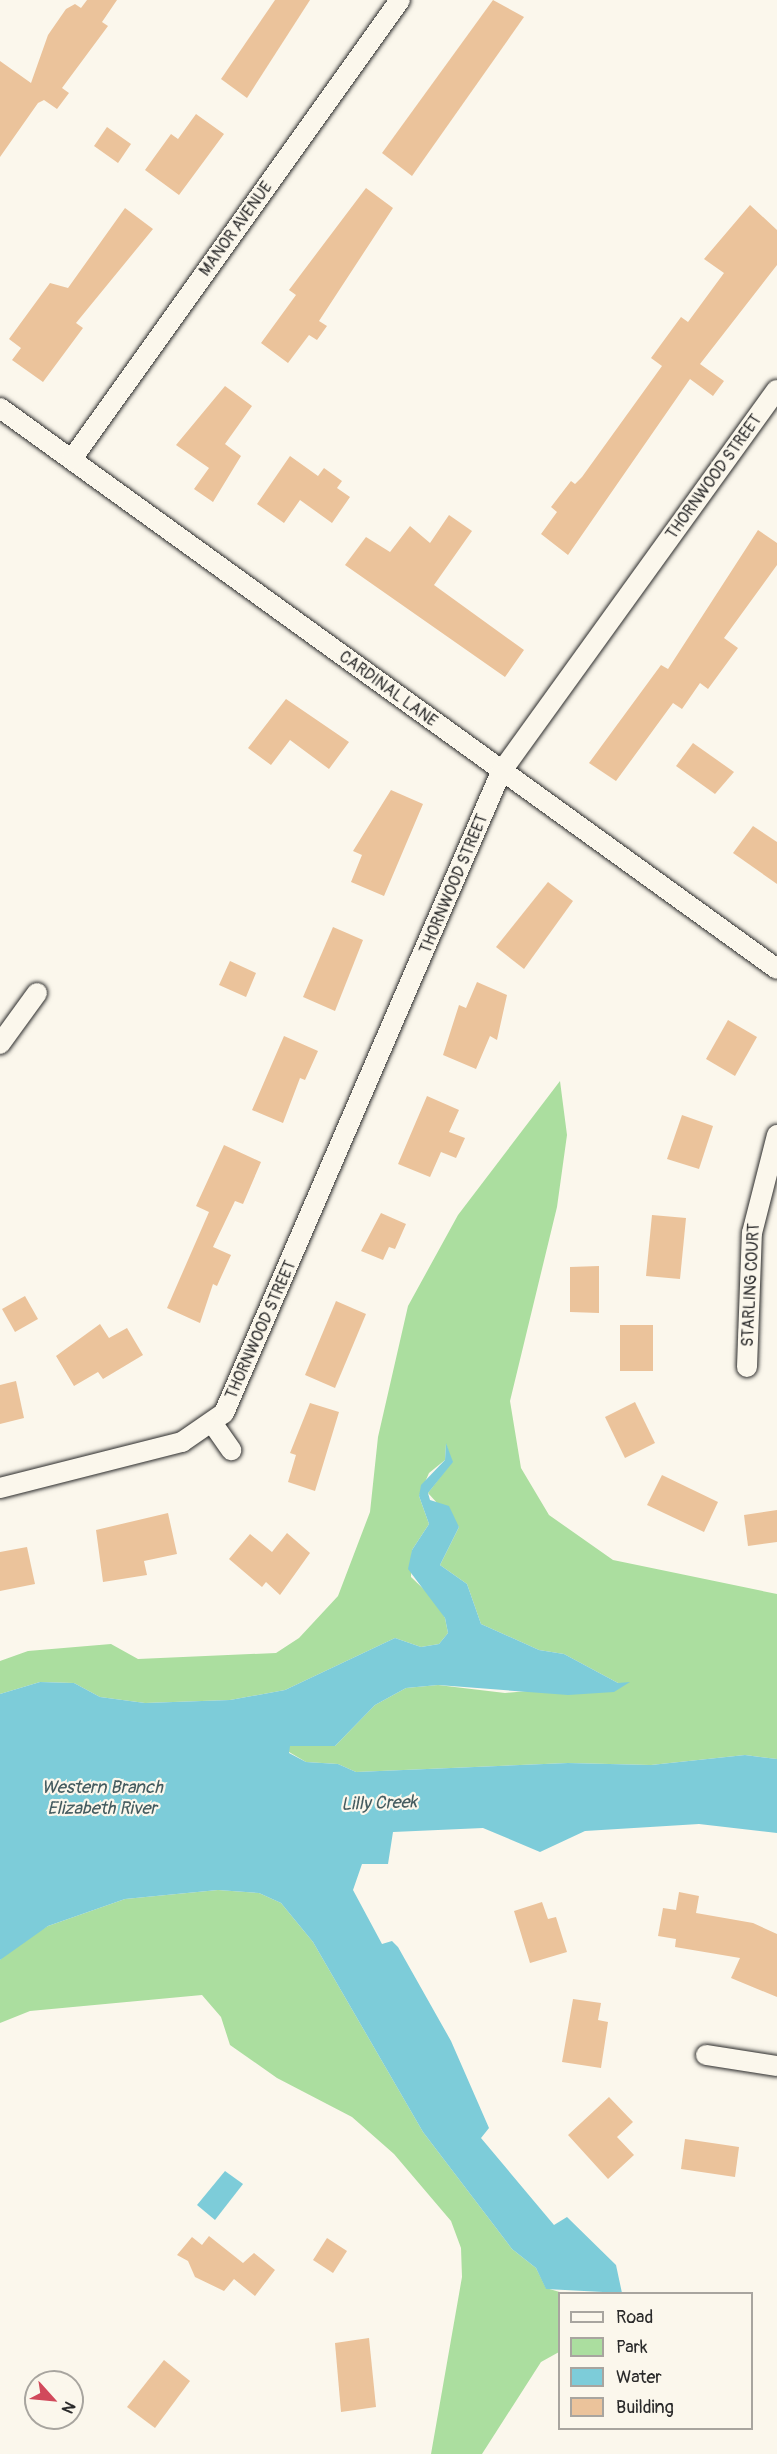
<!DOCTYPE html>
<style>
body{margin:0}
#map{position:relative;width:777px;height:2454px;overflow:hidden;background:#fbf7ec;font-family:Pangolin,sans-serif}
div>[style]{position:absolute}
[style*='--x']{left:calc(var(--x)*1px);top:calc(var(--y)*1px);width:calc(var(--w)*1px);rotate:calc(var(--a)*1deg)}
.green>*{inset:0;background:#abde9f}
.water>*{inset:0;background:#7dccd9}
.building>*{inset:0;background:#ebc39b}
.roads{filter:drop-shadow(0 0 2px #2b2b2b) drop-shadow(0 0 2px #2b2b2b)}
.street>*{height:20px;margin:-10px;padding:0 10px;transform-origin:10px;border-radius:10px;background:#fbf7ec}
span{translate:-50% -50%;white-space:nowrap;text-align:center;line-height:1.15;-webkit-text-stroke:4.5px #fbf7ec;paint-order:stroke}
.street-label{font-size:16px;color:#2b2b2b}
.water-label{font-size:18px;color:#445b5f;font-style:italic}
.legend{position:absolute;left:558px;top:2292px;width:195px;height:138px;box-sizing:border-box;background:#fbf7ec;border:2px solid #a8a59f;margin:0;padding:8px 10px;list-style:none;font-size:18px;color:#2b2b2b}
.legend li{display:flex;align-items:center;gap:12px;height:30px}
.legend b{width:30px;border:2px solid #a8a59f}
.north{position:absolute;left:24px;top:2370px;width:60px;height:60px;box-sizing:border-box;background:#fbf7ec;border:2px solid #a8a59f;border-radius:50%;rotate:117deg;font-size:16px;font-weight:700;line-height:24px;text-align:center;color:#2b2b2b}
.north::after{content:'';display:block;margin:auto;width:21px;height:27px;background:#d1495b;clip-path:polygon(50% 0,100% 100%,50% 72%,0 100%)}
</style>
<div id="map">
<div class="green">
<div style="clip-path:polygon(560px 1081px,567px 1135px,557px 1207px,510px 1401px,521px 1468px,549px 1515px,613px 1560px,777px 1594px,777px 1759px,745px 1755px,651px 1765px,568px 1763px,356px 1772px,338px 1764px,306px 1762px,289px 1752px,289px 1746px,335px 1746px,375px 1705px,406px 1688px,438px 1685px,505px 1693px,629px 1682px,618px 1683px,564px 1654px,539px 1650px,481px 1624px,467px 1584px,440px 1565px,459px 1527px,428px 1493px,452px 1462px,446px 1444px,445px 1460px,429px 1473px,419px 1496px,429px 1524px,412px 1550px,411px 1577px,435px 1600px,445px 1618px,448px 1633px,439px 1644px,421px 1647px,395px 1638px,285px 1690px,230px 1700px,145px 1703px,100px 1697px,74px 1683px,40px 1682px,0 1694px,0 1661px,28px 1651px,111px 1644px,138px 1659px,276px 1653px,299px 1638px,338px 1596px,370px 1512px,378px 1437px,408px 1306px,458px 1215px)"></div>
<div style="clip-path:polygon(218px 1890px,259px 1893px,281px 1903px,313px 1942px,423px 2132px,512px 2249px,536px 2268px,546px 2288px,563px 2293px,559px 2352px,541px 2362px,482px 2454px,431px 2454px,462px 2277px,461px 2248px,451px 2221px,394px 2154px,352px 2117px,277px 2078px,230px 2045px,221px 2017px,202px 1995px,30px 2011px,0 2023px,0 1960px,17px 1944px,48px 1926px,125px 1899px)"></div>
</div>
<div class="water">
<div style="clip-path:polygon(446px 1443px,453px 1462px,428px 1493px,430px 1500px,449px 1506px,459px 1527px,440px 1565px,467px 1584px,481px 1624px,539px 1650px,564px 1654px,618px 1683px,630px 1682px,614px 1692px,568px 1695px,438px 1685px,406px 1688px,375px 1705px,335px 1746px,290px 1746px,289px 1753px,306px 1762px,338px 1764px,356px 1772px,568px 1763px,651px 1765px,745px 1755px,777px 1759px,777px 1833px,699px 1824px,585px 1831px,540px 1852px,483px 1828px,393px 1832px,388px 1864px,362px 1864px,353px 1890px,382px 1944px,392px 1941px,398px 1947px,451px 2041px,489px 2128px,481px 2138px,554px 2225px,567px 2217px,616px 2265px,622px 2293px,546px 2289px,536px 2268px,512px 2249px,423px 2132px,313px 1942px,281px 1903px,259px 1893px,218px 1890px,125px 1899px,48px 1926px,0 1960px,0 1694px,40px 1682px,74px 1683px,100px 1697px,145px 1703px,230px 1700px,285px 1690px,395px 1638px,421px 1647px,439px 1644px,448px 1633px,445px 1618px,408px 1569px,412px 1550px,429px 1524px,419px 1496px,421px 1485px,445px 1460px)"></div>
<div style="clip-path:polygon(225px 2171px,243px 2184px,215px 2220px,197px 2205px)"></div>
</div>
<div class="building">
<div style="clip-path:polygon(87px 0,117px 0,102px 22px,108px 26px,62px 88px,69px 93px,57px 109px,44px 100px,38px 103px,0 157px,0 61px,31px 83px,48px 35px,66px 9px,75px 4px,81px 8px)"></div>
<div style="clip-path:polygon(275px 0,310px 0,247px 98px,221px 79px)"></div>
<div style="clip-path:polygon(493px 0,524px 17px,412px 176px,382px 153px)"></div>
<div style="clip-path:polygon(196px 114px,224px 134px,179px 195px,145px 170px,171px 134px,178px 139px)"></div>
<div style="clip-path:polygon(107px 127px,131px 144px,118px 163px,94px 146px)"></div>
<div style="clip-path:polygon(366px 188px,393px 208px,319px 321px,327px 326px,317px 340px,309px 335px,288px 363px,261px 343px,296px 295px,289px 290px)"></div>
<div style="clip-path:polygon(750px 205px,777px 230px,777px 265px,700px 364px,724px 381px,713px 396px,690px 379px,568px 555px,541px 534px,557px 512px,551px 507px,571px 481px,575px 484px,582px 477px,662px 366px,651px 358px,681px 317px,688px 322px,724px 273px,704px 259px)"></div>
<div style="clip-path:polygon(125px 208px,153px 229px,76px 323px,83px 328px,43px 382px,12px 360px,21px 348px,9px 339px,50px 283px,68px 288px)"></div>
<div style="clip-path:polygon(225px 386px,252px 406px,225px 444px,241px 456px,213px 502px,194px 489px,209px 468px,176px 445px)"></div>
<div style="clip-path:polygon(290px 456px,318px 476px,324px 468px,342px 481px,337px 488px,350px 497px,332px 523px,300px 500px,284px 523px,257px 504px)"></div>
<div style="clip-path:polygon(449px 515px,472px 531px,434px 585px,524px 650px,505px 677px,345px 565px,366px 537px,390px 552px,410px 526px,430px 543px)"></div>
<div style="clip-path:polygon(758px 530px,777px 543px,777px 565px,724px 638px,738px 648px,708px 689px,700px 683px,682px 709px,673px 703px,616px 781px,589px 763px,661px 665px,668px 669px)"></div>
<div style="clip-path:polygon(286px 699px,349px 742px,329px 769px,290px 740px,271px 765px,248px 748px)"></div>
<div style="clip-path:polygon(693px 743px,734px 772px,715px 794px,676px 766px)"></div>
<div style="clip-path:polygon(391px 790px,423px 804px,384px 896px,351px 882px,362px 855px,353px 851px)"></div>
<div style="clip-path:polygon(753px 826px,777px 842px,777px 884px,733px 853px)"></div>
<div style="clip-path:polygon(548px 882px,573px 901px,524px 969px,496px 947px)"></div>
<div style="clip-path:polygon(333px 927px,363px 940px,335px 1011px,303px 997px)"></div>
<div style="clip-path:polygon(230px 961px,256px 973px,246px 997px,219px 985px)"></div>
<div style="clip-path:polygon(477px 982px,507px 995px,497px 1040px,490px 1036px,476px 1069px,443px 1055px,459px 1005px,466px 1008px)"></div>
<div style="clip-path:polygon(728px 1020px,757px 1037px,735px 1076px,706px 1059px)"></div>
<div style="clip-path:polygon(284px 1036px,318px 1051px,305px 1080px,300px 1078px,283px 1123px,252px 1110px)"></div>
<div style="clip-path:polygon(427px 1096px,459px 1110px,449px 1132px,465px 1138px,456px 1158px,441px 1152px,430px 1177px,398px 1164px)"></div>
<div style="clip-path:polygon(682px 1115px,713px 1126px,699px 1169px,667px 1159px)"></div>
<div style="clip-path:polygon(224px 1145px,261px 1162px,243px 1204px,235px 1201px,213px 1247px,231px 1255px,217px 1286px,213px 1284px,200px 1323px,167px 1308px,209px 1212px,196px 1206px)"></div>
<div style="clip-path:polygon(381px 1213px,406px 1224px,395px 1249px,389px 1247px,383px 1260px,361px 1251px)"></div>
<div style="clip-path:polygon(652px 1215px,686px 1218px,680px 1279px,646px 1276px)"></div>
<div style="clip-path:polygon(599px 1266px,599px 1313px,570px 1312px,570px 1267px)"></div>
<div style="clip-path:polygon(25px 1296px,38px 1319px,15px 1332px,2px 1309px)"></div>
<div style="clip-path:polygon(336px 1301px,366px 1314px,335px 1388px,305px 1375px)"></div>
<div style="clip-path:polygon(100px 1324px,109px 1338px,127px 1328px,143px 1355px,103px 1379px,98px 1372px,74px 1386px,56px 1356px)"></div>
<div style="clip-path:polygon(620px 1325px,653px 1325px,653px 1371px,620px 1371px)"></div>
<div style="clip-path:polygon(16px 1381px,24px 1418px,0 1424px,0 1385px)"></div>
<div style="clip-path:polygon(635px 1402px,655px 1443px,625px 1458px,605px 1417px)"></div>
<div style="clip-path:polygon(310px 1403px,339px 1412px,315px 1491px,288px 1482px,296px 1455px,290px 1453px)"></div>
<div style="clip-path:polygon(662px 1475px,718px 1502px,704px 1532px,647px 1505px)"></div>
<div style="clip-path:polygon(777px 1510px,777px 1542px,748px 1546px,744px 1515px)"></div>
<div style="clip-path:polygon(168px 1513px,177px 1554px,144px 1561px,147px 1575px,103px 1582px,96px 1530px)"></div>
<div style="clip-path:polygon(287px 1533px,310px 1553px,280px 1595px,266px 1582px,262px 1587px,229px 1559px,250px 1534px,272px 1552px)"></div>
<div style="clip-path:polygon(27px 1547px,35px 1584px,0 1591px,0 1552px)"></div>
<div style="clip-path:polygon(679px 1892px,699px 1896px,696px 1913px,753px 1923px,777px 1934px,777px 1997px,731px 1978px,740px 1958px,675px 1947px,676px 1939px,658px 1936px,663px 1908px,676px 1910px)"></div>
<div style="clip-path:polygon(542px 1902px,548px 1919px,556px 1917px,567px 1952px,530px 1963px,514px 1911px)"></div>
<div style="clip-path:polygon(573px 1999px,601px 2003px,598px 2020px,608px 2022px,601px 2068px,562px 2062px)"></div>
<div style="clip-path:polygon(609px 2097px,633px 2122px,617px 2137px,634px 2155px,608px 2179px,568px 2135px)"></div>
<div style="clip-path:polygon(685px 2139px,739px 2147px,735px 2177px,681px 2169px)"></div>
<div style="clip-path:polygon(209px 2236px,243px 2263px,254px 2253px,275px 2270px,255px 2296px,234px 2279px,224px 2291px,195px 2277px,188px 2261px,177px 2255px,192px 2237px,202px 2245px)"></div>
<div style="clip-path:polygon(327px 2238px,347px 2251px,333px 2273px,313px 2260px)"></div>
<div style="clip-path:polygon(369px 2338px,376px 2407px,341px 2412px,335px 2343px)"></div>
<div style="clip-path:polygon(164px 2360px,190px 2381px,155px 2428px,127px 2407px)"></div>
</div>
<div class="roads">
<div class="street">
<div style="--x:0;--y:408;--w:958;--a:35.83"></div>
<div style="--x:72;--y:459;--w:564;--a:-54.45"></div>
<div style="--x:0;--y:1044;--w:63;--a:-54"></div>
<div style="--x:747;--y:1367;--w:134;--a:-87.9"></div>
<div style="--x:752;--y:1233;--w:101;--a:-75.7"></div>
<div style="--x:213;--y:1424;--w:32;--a:55"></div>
<div style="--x:0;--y:1488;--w:188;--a:-14.2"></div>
<div style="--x:182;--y:1442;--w:51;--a:-34.6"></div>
<div style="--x:224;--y:1413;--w:698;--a:-66.63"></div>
<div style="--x:501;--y:772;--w:471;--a:-54.2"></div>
<div style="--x:706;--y:2055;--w:72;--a:8.8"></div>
</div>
</div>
<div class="street-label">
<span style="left:236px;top:229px;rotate:-54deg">MANOR AVENUE</span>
<span style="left:714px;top:477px;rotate:-54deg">THORNWOOD STREET</span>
<span style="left:388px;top:689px;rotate:36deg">CARDINAL LANE</span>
<span style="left:454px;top:884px;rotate:-67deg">THORNWOOD STREET</span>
<span style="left:751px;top:1285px;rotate:-87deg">STARLING COURT</span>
<span style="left:261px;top:1330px;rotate:-66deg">THORNWOOD STREET</span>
</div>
<div class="water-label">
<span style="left:102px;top:1799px">Western Branch<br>Elizabeth River</span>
<span style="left:379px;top:1804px;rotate:-2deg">Lilly Creek</span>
</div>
<ul class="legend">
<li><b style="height:8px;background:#fbf7ec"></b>Road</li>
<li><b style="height:16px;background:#abde9f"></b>Park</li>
<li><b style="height:16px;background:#7dccd9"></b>Water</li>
<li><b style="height:16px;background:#ebc39b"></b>Building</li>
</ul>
<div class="north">N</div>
</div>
